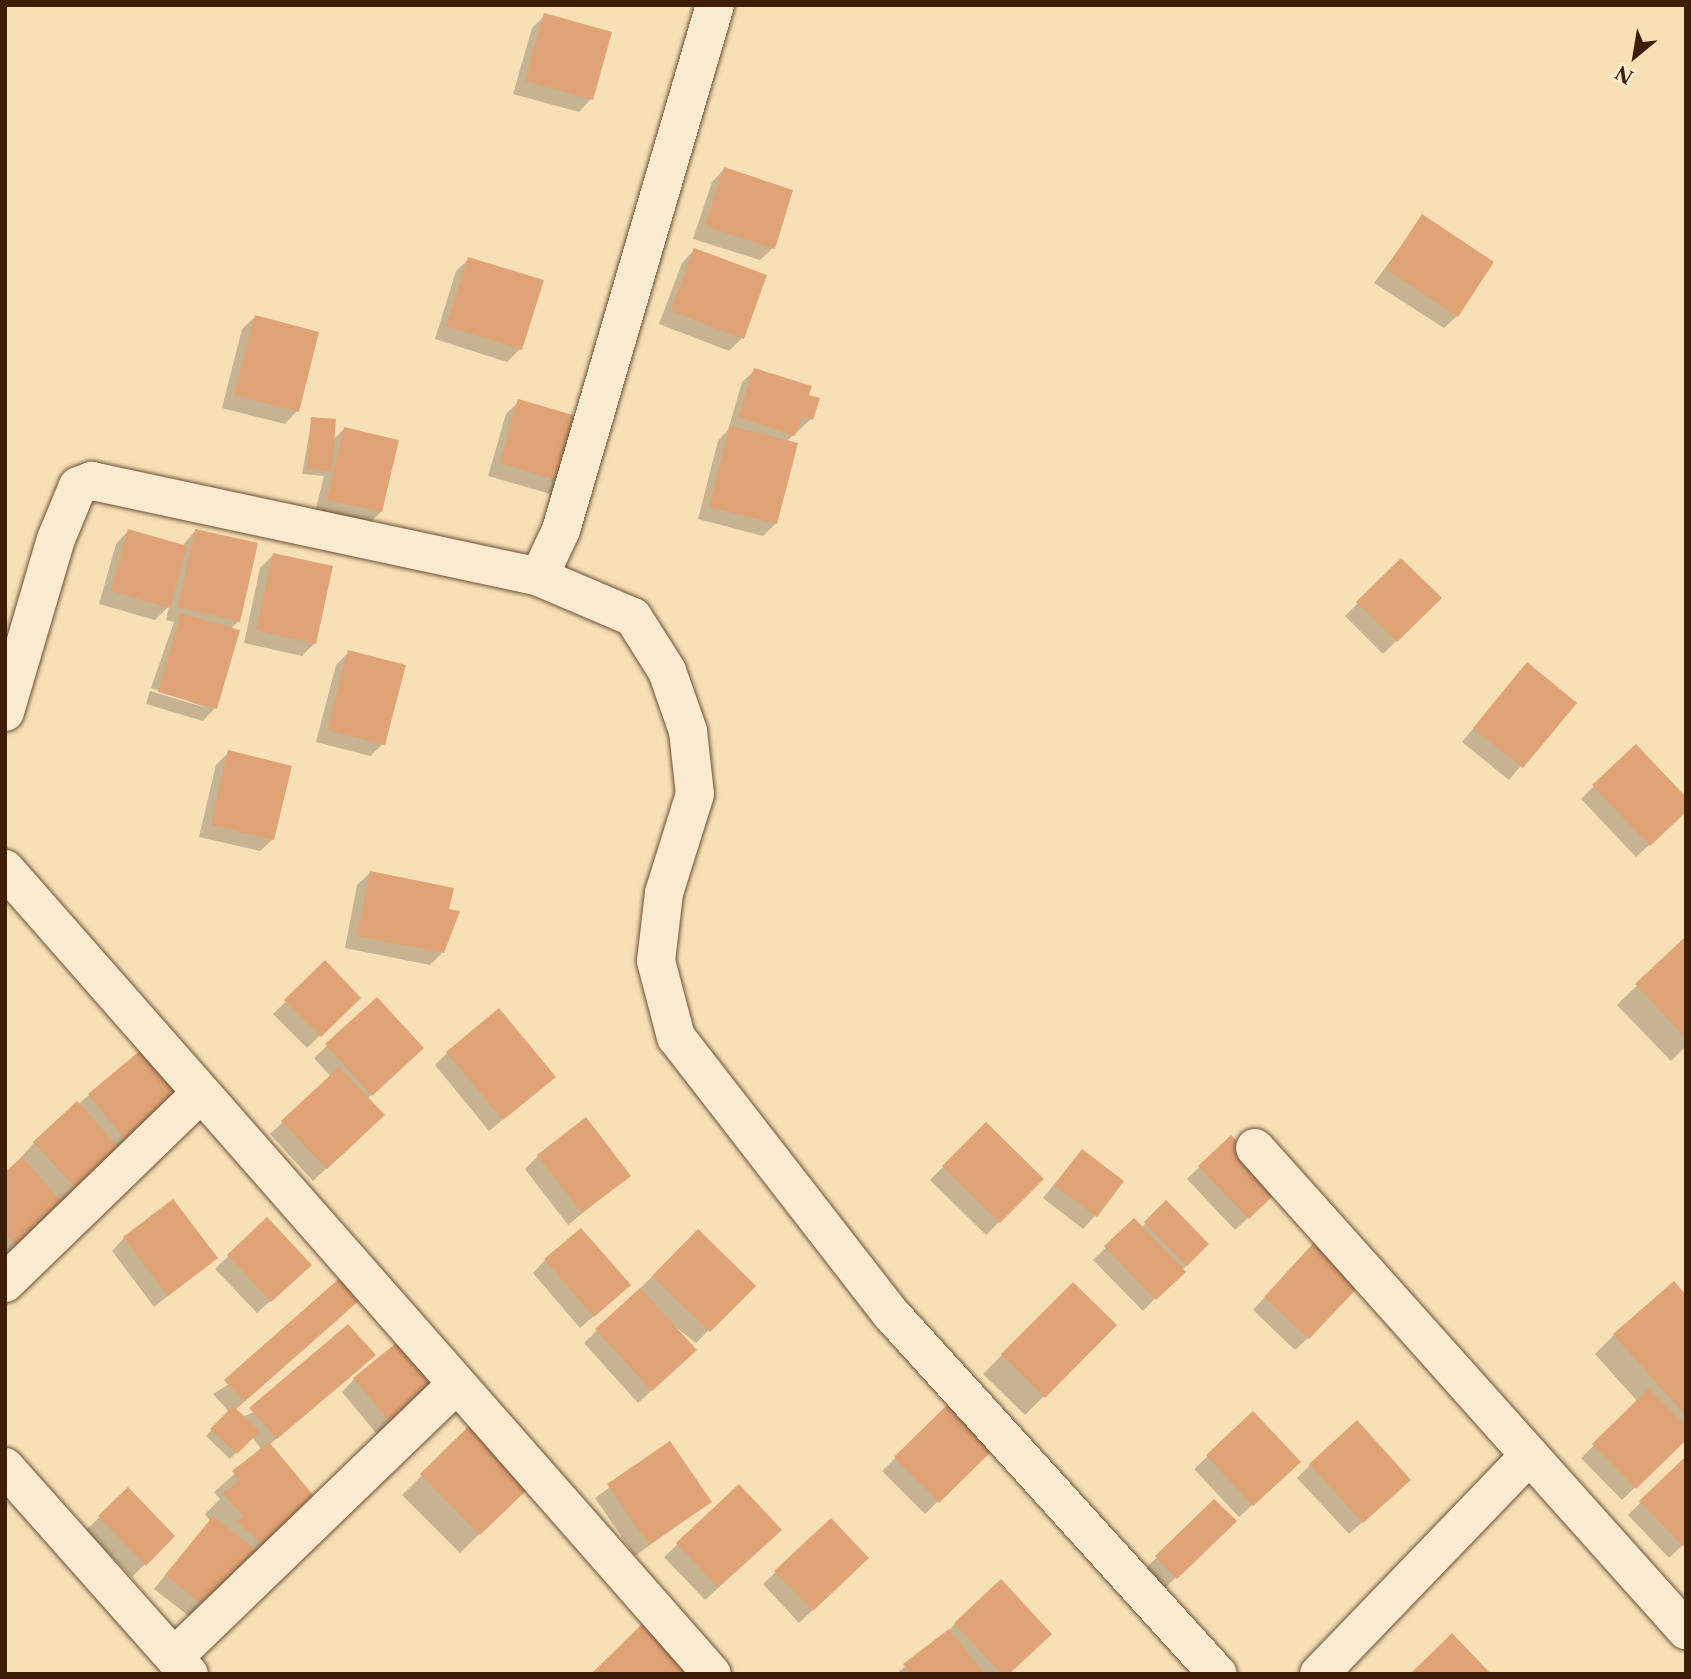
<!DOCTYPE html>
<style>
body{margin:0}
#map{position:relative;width:1691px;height:1679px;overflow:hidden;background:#f7e0b6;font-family:"Libre Caslon Text",serif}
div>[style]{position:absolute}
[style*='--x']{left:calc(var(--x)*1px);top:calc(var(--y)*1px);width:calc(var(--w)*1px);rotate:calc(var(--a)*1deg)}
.shadow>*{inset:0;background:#0003}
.building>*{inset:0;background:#dfa376}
.roads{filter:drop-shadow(0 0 2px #6d4e34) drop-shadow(0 0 2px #6d4e34)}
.street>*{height:38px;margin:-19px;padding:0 19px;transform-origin:19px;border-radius:19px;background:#faebd0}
span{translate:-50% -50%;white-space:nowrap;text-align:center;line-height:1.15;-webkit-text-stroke:5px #faebd0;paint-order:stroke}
.frame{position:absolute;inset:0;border:7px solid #3f1e09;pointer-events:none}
.north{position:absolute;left:1600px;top:21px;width:70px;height:70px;-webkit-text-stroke:5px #faebd0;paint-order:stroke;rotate:210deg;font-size:19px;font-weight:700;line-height:28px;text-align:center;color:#3f1e09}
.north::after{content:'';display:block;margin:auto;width:24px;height:32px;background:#3f1e09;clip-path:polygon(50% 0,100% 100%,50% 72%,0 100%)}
</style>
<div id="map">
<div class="shadow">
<div style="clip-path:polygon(545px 15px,591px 99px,579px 112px,513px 94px,532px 28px)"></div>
<div style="clip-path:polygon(724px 169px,773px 248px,760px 260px,693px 239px,712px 182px)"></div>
<div style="clip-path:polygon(1422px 217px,1457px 316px,1444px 328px,1374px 283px)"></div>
<div style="clip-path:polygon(694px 250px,742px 338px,729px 351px,659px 324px,682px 263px)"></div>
<div style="clip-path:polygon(469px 259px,520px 349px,507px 362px,435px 339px,456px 271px)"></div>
<div style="clip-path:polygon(255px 317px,297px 411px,285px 424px,222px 408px,242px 329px)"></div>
<div style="clip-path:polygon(755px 370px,807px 396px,811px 419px,786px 442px,775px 524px,763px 536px,698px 519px,718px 441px,728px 430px,742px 382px)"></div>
<div style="clip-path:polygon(519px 401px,568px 499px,488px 476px,506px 414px)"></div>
<div style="clip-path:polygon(312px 419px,333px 440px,344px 429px,381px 512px,368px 524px,315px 512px,324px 476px,302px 474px)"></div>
<div style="clip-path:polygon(196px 530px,239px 621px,230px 629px,215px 708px,203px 721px,146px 704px,150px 691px,210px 709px,151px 688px,174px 622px,166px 620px,169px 606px,155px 620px,99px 604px,116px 544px,128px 531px,182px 546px)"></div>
<div style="clip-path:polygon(273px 555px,315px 643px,302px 656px,244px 643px,260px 568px)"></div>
<div style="clip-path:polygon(1401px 560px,1440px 598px,1383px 654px,1345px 616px)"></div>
<div style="clip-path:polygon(349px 652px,383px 744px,370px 756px,316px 742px,336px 665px)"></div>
<div style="clip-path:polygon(1527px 664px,1574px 703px,1509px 780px,1462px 742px)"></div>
<div style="clip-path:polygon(229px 752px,273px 839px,260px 851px,199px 837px,216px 765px)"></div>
<div style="clip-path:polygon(1594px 786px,1678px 818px,1636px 857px,1581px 799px)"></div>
<div style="clip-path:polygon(370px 873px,447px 911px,443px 952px,430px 965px,345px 948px,357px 885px)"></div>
<div style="clip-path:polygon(1686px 938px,1686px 1046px,1671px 1061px,1617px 1005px)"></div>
<div style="clip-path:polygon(325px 963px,359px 998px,307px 1048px,273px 1014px)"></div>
<div style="clip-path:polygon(377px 999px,409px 1061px,367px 1099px,369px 1128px,313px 1181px,270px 1134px,331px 1077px,314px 1058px)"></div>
<div style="clip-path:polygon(447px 1053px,554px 1077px,489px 1131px,435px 1065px)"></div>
<div style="clip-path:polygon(186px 1093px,5px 1259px,5px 1175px,34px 1143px,89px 1095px)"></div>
<div style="clip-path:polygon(986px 1124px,1042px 1179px,986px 1235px,930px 1180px)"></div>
<div style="clip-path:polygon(1231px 1137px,1279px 1188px,1235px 1230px,1187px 1179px)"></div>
<div style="clip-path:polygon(1082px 1151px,1095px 1216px,1083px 1229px,1043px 1198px)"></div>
<div style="clip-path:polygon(538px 1156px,628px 1176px,568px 1225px,525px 1169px)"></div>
<div style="clip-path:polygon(1166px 1203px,1207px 1244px,1143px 1311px,1093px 1260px,1134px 1220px,1141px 1228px)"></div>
<div style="clip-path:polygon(267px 1219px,297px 1277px,257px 1313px,215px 1269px)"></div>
<div style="clip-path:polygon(698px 1232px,753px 1286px,696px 1343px,668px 1321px,682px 1362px,638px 1403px,584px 1343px)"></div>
<div style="clip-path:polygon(124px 1238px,216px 1258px,154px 1307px,112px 1251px)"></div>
<div style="clip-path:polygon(1307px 1252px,1308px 1338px,1295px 1350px,1253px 1310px)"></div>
<div style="clip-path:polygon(545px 1260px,616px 1297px,580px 1328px,533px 1273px)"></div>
<div style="clip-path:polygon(1073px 1284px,1115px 1325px,1025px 1415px,983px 1374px)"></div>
<div style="clip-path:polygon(1686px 1298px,1686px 1438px,1622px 1500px,1581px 1458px,1638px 1402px,1595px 1354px,1614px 1335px)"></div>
<div style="clip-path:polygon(347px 1311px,235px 1410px,242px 1417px,361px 1368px,269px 1445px,326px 1513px,207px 1630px,154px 1589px,210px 1521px,205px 1514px,220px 1499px,214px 1492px,262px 1450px,252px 1437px,230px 1459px,206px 1436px,229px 1412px,213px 1394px)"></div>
<div style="clip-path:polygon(354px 1379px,445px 1394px,386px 1445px,342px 1392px)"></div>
<div style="clip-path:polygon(949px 1406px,991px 1449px,925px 1514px,882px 1471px)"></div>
<div style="clip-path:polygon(1253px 1414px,1285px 1475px,1239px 1517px,1194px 1469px)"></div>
<div style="clip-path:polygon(471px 1427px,529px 1485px,460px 1553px,402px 1495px)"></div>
<div style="clip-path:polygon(670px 1444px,709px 1502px,635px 1556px,595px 1498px)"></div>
<div style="clip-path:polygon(1686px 1458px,1686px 1542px,1669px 1558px,1628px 1515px)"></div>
<div style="clip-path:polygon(1310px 1465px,1396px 1493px,1349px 1534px,1297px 1478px)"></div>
<div style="clip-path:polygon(739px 1486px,767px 1542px,705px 1600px,664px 1557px)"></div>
<div style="clip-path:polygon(128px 1490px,173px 1536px,132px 1577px,86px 1530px)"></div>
<div style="clip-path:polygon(1214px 1501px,1234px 1521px,1163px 1590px,1144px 1570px)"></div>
<div style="clip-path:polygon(854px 1571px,799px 1623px,763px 1584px,776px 1572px)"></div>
<div style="clip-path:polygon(955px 1624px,1008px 1674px,896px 1674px,945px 1634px)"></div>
</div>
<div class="building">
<div style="clip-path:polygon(544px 13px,612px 32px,593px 100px,525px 81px)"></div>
<div style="clip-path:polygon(724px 167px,793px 190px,775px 249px,705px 226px)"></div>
<div style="clip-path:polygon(1422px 214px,1494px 262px,1458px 317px,1386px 269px)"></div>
<div style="clip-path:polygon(694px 248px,767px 275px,744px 339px,671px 311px)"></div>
<div style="clip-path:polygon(468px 257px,544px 280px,522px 350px,446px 326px)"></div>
<div style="clip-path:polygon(255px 315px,319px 332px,299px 412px,234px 395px)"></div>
<div style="clip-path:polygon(754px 368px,812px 386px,809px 395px,820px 398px,813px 420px,802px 416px,795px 436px,738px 417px)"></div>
<div style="clip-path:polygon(518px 399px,601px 423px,582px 488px,500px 463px)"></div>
<div style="clip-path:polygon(311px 417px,336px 419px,332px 471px,307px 469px)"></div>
<div style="clip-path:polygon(730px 426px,798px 443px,777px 524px,709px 507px)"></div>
<div style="clip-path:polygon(344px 427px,399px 440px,382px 512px,327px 500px)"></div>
<div style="clip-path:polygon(128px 529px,187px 546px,170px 608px,111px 591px)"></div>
<div style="clip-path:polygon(195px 529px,258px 543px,240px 622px,178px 607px)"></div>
<div style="clip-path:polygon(273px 553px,333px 566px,316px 644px,256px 630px)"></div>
<div style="clip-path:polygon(1401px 558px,1442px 598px,1397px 642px,1356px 602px)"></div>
<div style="clip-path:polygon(181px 613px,240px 630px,217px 709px,158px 692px)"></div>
<div style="clip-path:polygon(348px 650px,406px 665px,385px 745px,327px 730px)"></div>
<div style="clip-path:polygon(1527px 662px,1577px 703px,1523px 768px,1473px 728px)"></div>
<div style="clip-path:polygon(1636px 744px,1686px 797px,1686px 812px,1650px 846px,1592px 785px)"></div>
<div style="clip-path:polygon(228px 750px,292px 766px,274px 840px,211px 825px)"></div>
<div style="clip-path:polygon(370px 871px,454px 888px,449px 909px,460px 911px,444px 953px,357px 936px)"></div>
<div style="clip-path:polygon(1686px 936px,1686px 1038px,1635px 984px)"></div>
<div style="clip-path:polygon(325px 960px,361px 998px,321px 1037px,284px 1000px)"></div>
<div style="clip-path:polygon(377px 997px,424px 1048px,372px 1096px,325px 1044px)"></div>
<div style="clip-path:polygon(499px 1008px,556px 1077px,503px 1120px,446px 1052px)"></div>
<div style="clip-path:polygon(148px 1044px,188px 1093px,128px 1143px,88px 1094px)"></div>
<div style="clip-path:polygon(339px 1067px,385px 1115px,327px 1169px,281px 1121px)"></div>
<div style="clip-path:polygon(77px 1101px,130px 1160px,86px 1199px,33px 1142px)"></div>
<div style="clip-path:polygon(586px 1117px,631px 1176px,582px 1213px,537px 1155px)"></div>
<div style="clip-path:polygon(986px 1122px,1044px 1179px,1000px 1223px,942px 1166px)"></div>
<div style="clip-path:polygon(1231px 1135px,1281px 1188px,1249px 1219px,1198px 1166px)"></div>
<div style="clip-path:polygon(1082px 1149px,1124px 1181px,1097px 1217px,1054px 1185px)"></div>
<div style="clip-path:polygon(22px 1157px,71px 1212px,25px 1254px,5px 1233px,5px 1172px)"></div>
<div style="clip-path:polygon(173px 1199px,218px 1258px,168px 1296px,123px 1237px)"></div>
<div style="clip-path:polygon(1166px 1200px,1209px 1244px,1187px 1266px,1144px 1222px)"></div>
<div style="clip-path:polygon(267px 1217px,312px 1265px,271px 1302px,227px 1255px)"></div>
<div style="clip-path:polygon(1134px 1218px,1186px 1272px,1156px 1300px,1104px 1246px)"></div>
<div style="clip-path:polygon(581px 1228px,631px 1285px,594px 1317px,544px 1259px)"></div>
<div style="clip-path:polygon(698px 1229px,756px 1286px,710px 1332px,652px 1276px)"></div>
<div style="clip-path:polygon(1319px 1237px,1365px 1280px,1309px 1339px,1264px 1297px)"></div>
<div style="clip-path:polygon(342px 1276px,362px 1298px,244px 1402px,224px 1380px)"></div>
<div style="clip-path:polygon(1674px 1281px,1686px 1295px,1686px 1416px,1613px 1334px)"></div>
<div style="clip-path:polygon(1073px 1282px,1117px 1325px,1045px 1398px,1001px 1354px)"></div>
<div style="clip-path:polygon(640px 1288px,697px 1350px,652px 1391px,595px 1329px)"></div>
<div style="clip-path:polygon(348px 1324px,376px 1355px,277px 1439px,249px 1408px)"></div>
<div style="clip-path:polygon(401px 1339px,447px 1394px,400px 1434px,353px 1378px)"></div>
<div style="clip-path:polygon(1649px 1388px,1686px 1426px,1686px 1440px,1636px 1489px,1592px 1444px)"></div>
<div style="clip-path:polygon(949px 1403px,994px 1449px,939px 1503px,894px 1457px)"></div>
<div style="clip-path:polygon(233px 1406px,260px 1431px,237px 1454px,210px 1429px)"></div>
<div style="clip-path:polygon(1253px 1411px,1301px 1462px,1253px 1506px,1206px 1455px)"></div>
<div style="clip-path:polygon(1357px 1420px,1411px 1480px,1363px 1523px,1309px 1464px)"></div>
<div style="clip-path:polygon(471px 1424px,532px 1485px,480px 1535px,420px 1474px)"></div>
<div style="clip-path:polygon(670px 1441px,712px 1502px,649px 1545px,607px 1484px)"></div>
<div style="clip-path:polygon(269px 1442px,328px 1513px,276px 1556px,236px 1521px,243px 1516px,223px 1493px,240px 1480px,232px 1471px)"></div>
<div style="clip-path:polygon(1686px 1456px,1686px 1544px,1683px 1546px,1639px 1501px)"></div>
<div style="clip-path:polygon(739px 1484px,782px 1530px,718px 1588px,676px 1543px)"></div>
<div style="clip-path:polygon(128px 1487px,175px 1536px,146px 1566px,98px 1516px)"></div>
<div style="clip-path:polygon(1214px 1499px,1237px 1521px,1177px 1579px,1155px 1556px)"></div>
<div style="clip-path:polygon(213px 1516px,267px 1559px,221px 1619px,165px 1575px)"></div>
<div style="clip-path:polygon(831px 1518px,869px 1558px,813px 1611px,774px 1571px)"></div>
<div style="clip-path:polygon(1001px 1579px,1052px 1634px,1009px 1674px,1002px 1674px,954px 1623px)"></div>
<div style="clip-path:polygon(645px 1621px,697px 1674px,591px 1674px)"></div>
<div style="clip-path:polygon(949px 1629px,984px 1674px,910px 1674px,903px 1664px)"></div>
<div style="clip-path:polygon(1452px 1633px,1491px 1674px,1410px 1674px)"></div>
</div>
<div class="roads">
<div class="street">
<div style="--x:539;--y:577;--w:52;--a:-64.9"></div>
<div style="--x:561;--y:530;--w:547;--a:-73.65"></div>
<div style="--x:5;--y:712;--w:180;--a:-73.6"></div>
<div style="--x:56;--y:539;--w:57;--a:-67.5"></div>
<div style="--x:78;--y:486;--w:15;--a:-20"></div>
<div style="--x:92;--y:481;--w:457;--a:12.1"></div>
<div style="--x:539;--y:577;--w:102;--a:23.1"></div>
<div style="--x:633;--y:617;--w:64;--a:57.8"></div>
<div style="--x:667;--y:671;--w:64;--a:70.7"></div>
<div style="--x:688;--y:731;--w:63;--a:83.7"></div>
<div style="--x:695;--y:794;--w:104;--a:107.4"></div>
<div style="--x:664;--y:893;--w:68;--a:96.7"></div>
<div style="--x:656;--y:961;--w:79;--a:75.3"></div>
<div style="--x:676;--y:1037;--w:352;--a:52.2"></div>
<div style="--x:892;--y:1315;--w:485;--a:47.8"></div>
<div style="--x:5;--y:869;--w:1071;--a:48.71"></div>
<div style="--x:1255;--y:1148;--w:647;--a:48.2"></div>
<div style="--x:5;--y:1283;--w:270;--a:-44.1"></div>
<div style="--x:5;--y:1467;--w:277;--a:48.4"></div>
<div style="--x:174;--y:1657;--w:389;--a:-44"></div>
<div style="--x:1319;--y:1674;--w:303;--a:-46.1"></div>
</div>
</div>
<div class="frame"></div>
<div class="north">N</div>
</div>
